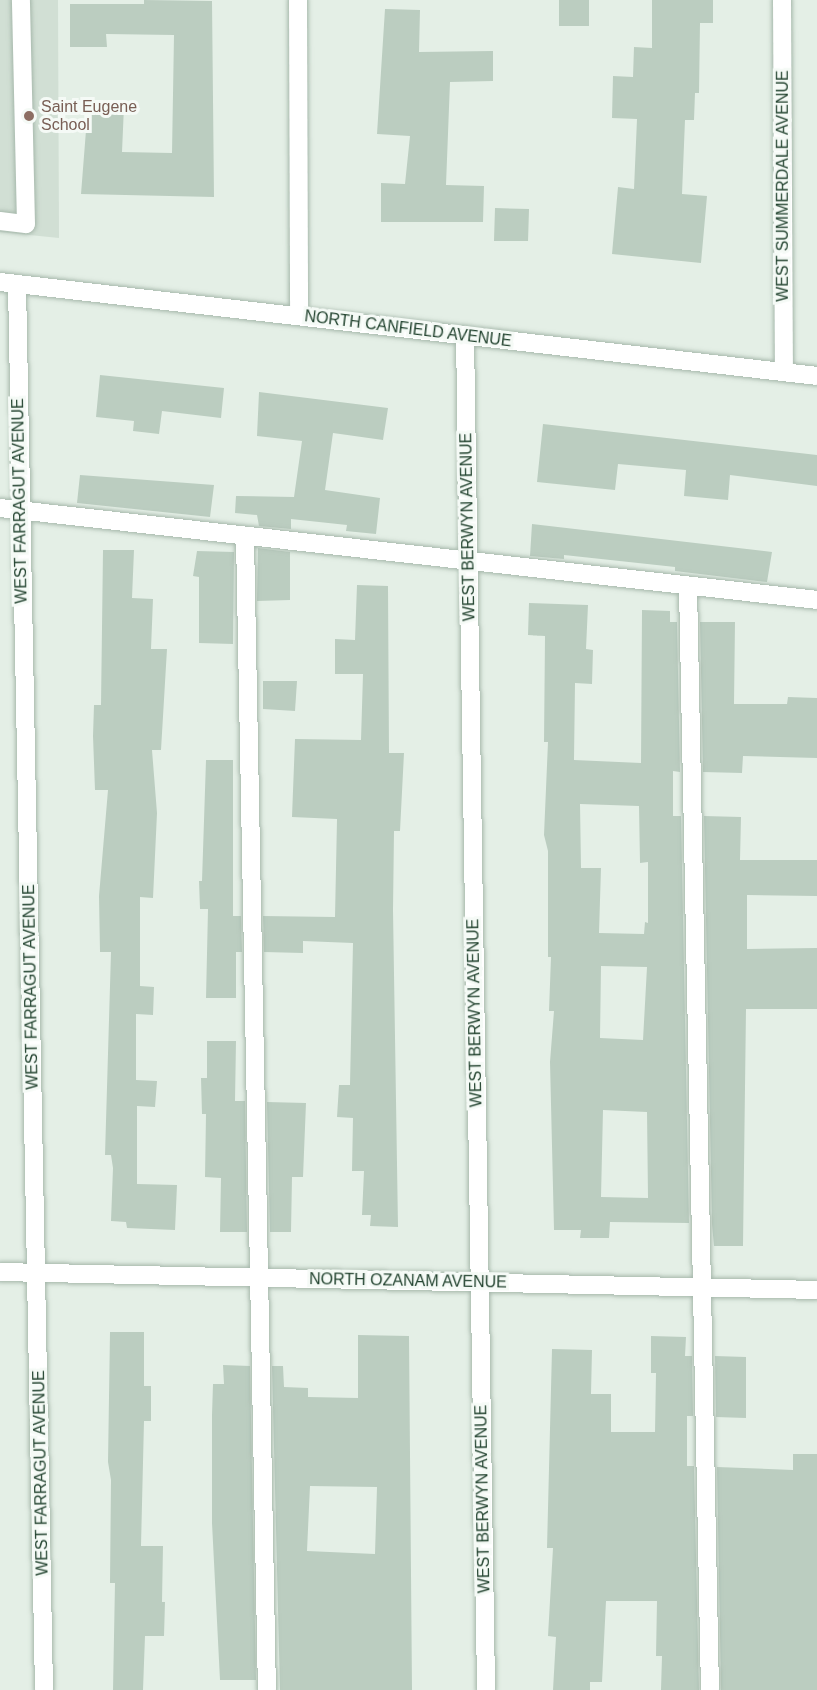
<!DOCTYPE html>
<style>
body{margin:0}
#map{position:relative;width:817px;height:1690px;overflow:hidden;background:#e4efe6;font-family:Arial,sans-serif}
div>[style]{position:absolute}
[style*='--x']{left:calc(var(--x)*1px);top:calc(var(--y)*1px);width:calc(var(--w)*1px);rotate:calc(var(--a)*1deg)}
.built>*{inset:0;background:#d1dfd4}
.building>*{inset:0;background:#bbcdc0}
.roads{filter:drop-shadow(0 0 2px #a6b8ab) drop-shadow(0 0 2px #a6b8ab)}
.minor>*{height:18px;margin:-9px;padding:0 9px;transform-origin:9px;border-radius:9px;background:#fff}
.dots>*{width:16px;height:16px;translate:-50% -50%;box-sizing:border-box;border:3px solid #f5faf6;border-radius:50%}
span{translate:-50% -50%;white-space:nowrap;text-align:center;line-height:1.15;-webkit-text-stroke:6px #f5faf6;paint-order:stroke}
.education-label{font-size:16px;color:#785e54}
.left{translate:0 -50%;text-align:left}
.street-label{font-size:16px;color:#21422e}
</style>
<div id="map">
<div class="built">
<div style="clip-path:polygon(0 0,58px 0,59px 238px,0 232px)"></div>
</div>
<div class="building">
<div style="clip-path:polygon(144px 0,212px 1px,214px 197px,81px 194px,88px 105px,124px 106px,122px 152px,172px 153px,174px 35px,106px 34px,107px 47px,70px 47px,70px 4px,144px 4px)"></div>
<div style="clip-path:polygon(559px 0,589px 0,589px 26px,559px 26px)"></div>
<div style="clip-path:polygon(652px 0,713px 0,713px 23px,700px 23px,699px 93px,695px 93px,694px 120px,685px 120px,682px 194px,707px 196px,701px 263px,612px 254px,618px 187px,634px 189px,637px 119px,612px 118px,613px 76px,633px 77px,634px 47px,652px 48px)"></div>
<div style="clip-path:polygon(385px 9px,420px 10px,419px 52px,493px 51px,493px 81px,450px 82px,446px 185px,484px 186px,483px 222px,381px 222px,381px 183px,405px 184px,410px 136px,377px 134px)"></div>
<div style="clip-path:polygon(495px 208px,529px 209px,528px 241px,494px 241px)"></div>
<div style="clip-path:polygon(100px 375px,224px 388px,221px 418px,162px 411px,159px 434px,133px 431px,134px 421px,96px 417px)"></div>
<div style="clip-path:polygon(259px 392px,388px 408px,383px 440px,333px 433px,325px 490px,380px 498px,376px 534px,346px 531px,347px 525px,291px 519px,291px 529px,259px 526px,257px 515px,235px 513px,236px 496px,294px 497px,302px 441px,257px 436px)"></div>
<div style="clip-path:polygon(543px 424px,817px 455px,817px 486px,730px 475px,728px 500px,684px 496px,686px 470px,618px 464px,615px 490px,537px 482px)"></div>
<div style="clip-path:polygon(80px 475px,214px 485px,210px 517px,77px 503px)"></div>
<div style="clip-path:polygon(532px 524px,772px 552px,767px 582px,675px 571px,675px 567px,564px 555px,564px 559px,530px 556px)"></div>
<div style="clip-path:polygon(258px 548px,290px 552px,290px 600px,257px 601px)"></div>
<div style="clip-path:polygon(103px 550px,134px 550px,132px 598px,153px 599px,151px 649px,167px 649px,161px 750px,152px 750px,157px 813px,153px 898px,140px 897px,140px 986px,154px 987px,153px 1015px,136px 1014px,136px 1080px,157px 1081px,155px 1107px,137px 1106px,137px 1184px,177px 1185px,175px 1230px,127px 1228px,126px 1222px,111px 1221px,113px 1168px,111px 1155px,105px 1155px,111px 952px,100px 952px,99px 896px,108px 790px,95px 790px,93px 736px,94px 705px,101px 705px)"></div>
<div style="clip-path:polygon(197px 551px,234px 552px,233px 644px,199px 643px,199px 577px,193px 576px)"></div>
<div style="clip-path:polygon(357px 585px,388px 586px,389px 753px,404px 753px,400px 831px,394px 831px,393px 910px,398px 1227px,370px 1226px,371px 1215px,362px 1215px,364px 1171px,352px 1171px,353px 1118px,337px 1117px,339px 1085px,350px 1085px,353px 943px,303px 941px,303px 953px,264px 952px,263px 916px,335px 917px,337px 819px,292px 817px,295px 739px,361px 740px,363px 674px,335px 674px,335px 639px,355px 640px)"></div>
<div style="clip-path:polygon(evenodd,529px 603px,588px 605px,586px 649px,593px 650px,592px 684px,575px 683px,574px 760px,641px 763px,642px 610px,670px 611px,670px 622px,677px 622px,680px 772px,673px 771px,673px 816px,681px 816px,689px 1223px,610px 1222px,609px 1238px,580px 1238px,581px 1230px,554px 1230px,550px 1062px,554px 1011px,549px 1011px,551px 957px,548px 957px,548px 851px,544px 835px,548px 742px,544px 742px,545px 636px,528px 635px,529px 603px,580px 804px,639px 806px,640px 863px,648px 862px,648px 923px,645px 922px,644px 934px,599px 933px,601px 868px,581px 868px,580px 804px,529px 603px,601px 966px,647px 967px,643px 1040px,600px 1038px,601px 966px,529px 603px,603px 1110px,647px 1112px,648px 1198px,601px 1197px,603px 1110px)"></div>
<div style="clip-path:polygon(700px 622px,735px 622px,734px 704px,787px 704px,788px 697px,817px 698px,817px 758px,743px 756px,742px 773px,703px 772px)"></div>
<div style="clip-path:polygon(263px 681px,297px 681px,295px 711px,263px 709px)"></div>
<div style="clip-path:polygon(206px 760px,233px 760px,233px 916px,241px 916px,242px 952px,236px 952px,236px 998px,206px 998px,208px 909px,200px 909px,199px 881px,202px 881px)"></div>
<div style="clip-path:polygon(704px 816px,741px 817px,740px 860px,817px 860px,817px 896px,747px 895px,747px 949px,817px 948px,817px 1009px,746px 1009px,743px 1246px,714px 1246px,712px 1224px)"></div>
<div style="clip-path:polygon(207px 1041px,236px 1041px,235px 1101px,245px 1101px,247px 1232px,220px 1232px,221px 1178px,205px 1177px,206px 1114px,202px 1114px,201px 1078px,207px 1078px)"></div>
<div style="clip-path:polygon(267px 1102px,306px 1103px,303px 1177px,292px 1177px,291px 1232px,270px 1232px)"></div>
<div style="clip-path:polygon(110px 1332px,144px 1332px,144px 1386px,151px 1386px,151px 1421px,144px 1421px,141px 1546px,163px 1546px,162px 1602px,165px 1602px,164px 1636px,145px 1636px,143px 1690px,113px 1690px,115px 1583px,110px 1583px,111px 1480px,108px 1462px)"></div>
<div style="clip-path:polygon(evenodd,358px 1335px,409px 1336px,412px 1690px,280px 1690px,272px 1366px,283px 1366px,284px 1387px,308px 1388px,308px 1397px,358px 1398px,358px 1335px,310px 1486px,377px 1487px,375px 1554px,307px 1551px,310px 1486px)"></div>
<div style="clip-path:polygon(651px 1336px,686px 1337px,685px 1356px,692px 1356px,693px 1416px,687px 1416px,687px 1466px,694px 1466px,699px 1690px,661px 1690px,662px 1656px,656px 1656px,657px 1601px,606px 1601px,602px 1682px,590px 1682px,590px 1690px,553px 1690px,556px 1637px,548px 1636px,553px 1548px,547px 1548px,552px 1349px,592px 1350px,591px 1394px,611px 1394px,611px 1432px,655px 1432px,656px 1373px,651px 1373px)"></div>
<div style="clip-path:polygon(715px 1356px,746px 1357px,746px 1418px,716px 1417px)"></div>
<div style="clip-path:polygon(223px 1365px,250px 1366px,256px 1680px,220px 1680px,212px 1523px,212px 1415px,213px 1384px,224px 1384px)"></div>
<div style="clip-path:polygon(793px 1454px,817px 1454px,817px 1690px,721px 1690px,717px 1467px,793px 1470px)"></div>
</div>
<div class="roads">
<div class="minor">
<div style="--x:298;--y:0;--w:316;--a:89.8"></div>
<div style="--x:782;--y:0;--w:372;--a:89.7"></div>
<div style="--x:0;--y:221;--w:26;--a:7"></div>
<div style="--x:26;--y:224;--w:224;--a:-91.3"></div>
<div style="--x:0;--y:282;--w:822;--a:6.56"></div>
<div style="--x:17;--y:284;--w:1406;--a:88.9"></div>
<div style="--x:465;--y:335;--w:1355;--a:89.11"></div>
<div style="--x:0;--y:508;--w:822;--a:6.42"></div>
<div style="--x:245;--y:537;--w:1153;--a:88.91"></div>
<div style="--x:688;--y:586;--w:1104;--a:88.86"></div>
<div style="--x:0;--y:1272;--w:817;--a:1.26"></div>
</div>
</div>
<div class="dots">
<div style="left:29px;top:116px;background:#8d6e63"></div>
</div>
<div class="education-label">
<span class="left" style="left:41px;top:116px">Saint Eugene<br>School</span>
</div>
<div class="street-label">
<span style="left:783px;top:186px;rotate:-90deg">WEST SUMMERDALE AVENUE</span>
<span style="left:408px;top:329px;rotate:7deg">NORTH CANFIELD AVENUE</span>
<span style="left:20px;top:501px;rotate:-91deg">WEST FARRAGUT AVENUE</span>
<span style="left:468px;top:527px;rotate:-91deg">WEST BERWYN AVENUE</span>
<span style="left:31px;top:987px;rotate:-91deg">WEST FARRAGUT AVENUE</span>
<span style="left:475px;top:1013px;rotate:-91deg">WEST BERWYN AVENUE</span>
<span style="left:408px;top:1281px;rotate:1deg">NORTH OZANAM AVENUE</span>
<span style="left:41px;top:1473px;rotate:-91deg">WEST FARRAGUT AVENUE</span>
<span style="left:483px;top:1499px;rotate:-91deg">WEST BERWYN AVENUE</span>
</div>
</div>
